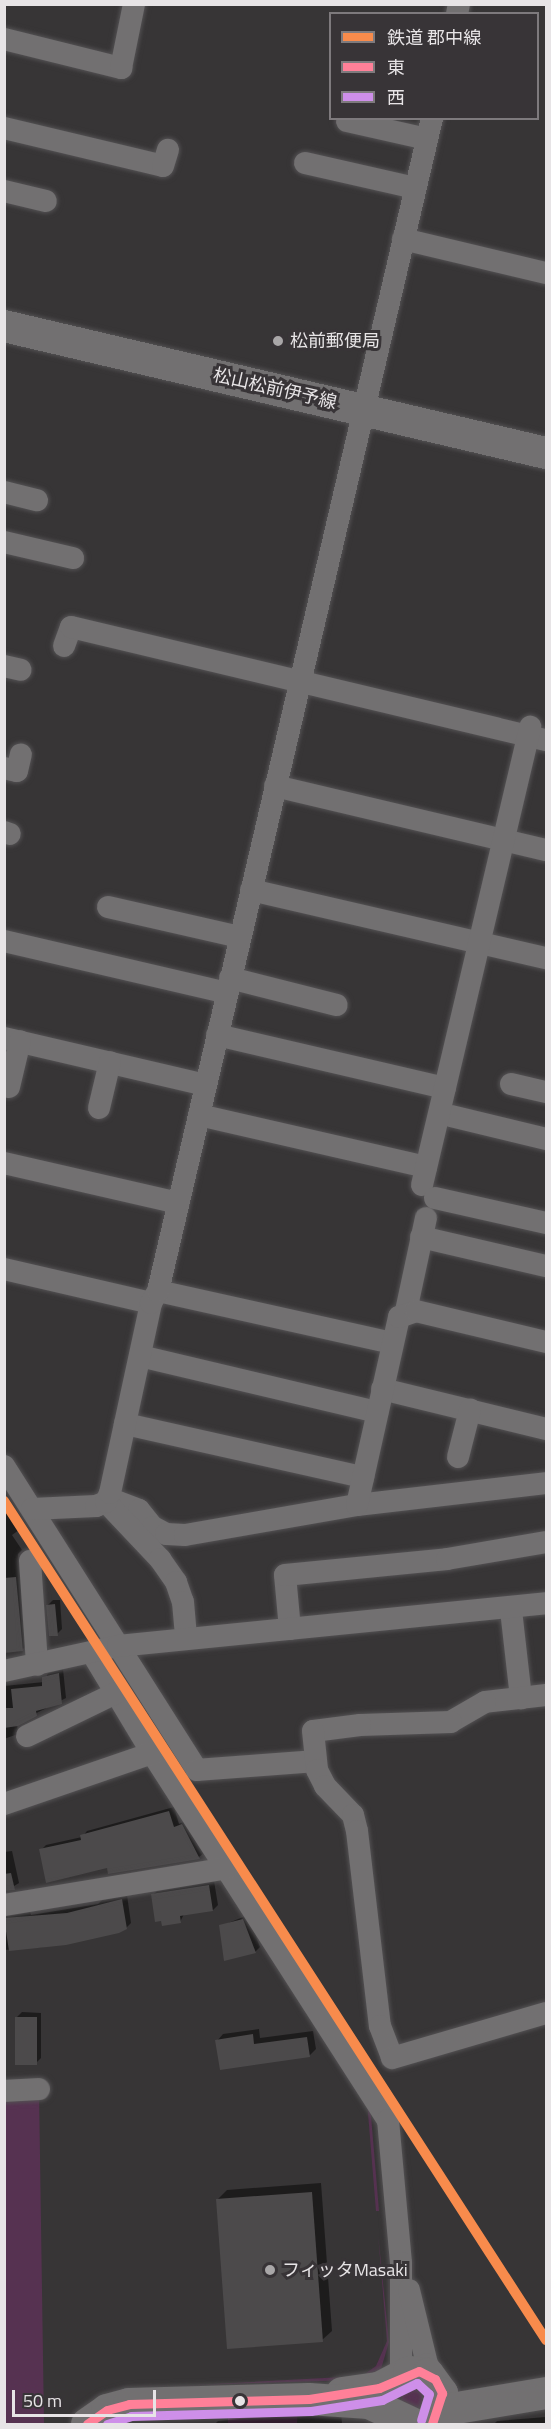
<!DOCTYPE html>
<meta charset="utf-8">
<style>
body{margin:0}
#map{position:relative;width:551px;height:2429px;overflow:hidden;background:#373536;font-family:"Titillium Web","Noto Sans JP",sans-serif}
div>[style]{position:absolute}
[style*='--x']{left:calc(var(--x)*1px);top:calc(var(--y)*1px);width:calc(var(--w)*1px);rotate:calc(var(--a)*1deg)}
.green>*{inset:0;background:#563251}
.shadow>*{inset:0;background:#0007}
.building>*{inset:0;background:#4c4a4b}
.roads{filter:drop-shadow(0 0 2px #535153) drop-shadow(0 0 2px #535153)}
.street>*{height:22px;margin:-11px;padding:0 11px;transform-origin:11px;border-radius:11px;background:#727071}
.secondary>*{height:32px;margin:-16px;padding:0 16px;transform-origin:16px;border-radius:16px;background:#727071}
.bus-1>*{height:9px;margin:-4.5px;padding:0 4.5px;transform-origin:4.5px;border-radius:4.5px;background:#ff8098}
.bus-2>*{height:9px;margin:-4.5px;padding:0 4.5px;transform-origin:4.5px;border-radius:4.5px;background:#ce8fe9}
.rail-1>*{height:10px;margin:-5px;padding:0 5px;transform-origin:5px;border-radius:5px;background:#f88b4c}
.dots>*{width:16px;height:16px;translate:-50% -50%;box-sizing:border-box;border:3px solid #383437;border-radius:50%}
span{translate:-50% -50%;white-space:nowrap;text-align:center;line-height:1.15;-webkit-text-stroke:6px #383437;paint-order:stroke}
.poi-label{font-size:18px;color:#e7e4e6}
.left{translate:0 -50%;text-align:left}
.street-label{font-size:18px;color:#e7e4e6}
.frame{position:absolute;inset:0;border:6px solid #e7e4e6;pointer-events:none}
.legend{position:absolute;left:329px;top:12px;width:210px;height:108px;box-sizing:border-box;background:#383437;border:2px solid #7e7a7d;margin:0;padding:8px 10px;list-style:none;font-size:18px;color:#e7e4e6}
.legend li{display:flex;align-items:center;gap:12px;height:30px}
.legend b{width:30px;border:2px solid #7e7a7d}
.scale{position:absolute;left:12px;top:2390px;width:144px;height:27px;box-sizing:border-box;border:3px solid #e7e4e6;border-top:0;padding-left:8px;font-size:18px;line-height:21px;white-space:nowrap;color:#e7e4e6;-webkit-text-stroke:4px #383437;paint-order:stroke}
</style>
<div id="map">
<div class="green">
<div style="clip-path:polygon(39px 2089px,44px 2424px,5px 2424px,5px 2098px)"></div>
<div style="clip-path:polygon(367px 2101px,370px 2104px,379px 2211px,376px 2211px)"></div>
<div style="clip-path:polygon(378px 2234px,389px 2342px,381px 2369px,368px 2379px,352px 2380px,196px 2385px,362px 2376px,376px 2366px,387px 2341px)"></div>
<div style="clip-path:polygon(405px 2385px,429px 2387px,423px 2414px,400px 2403px)"></div>
<div style="clip-path:polygon(298px 2410px,297px 2423px,228px 2424px,228px 2413px)"></div>
</div>
<div class="shadow">
<div style="clip-path:polygon(4px 1513px,9px 1513px,19px 1530px,12px 1535px,22px 1550px,18px 1554px,27px 1645px,22px 1650px,4px 1652px)"></div>
<div style="clip-path:polygon(53px 1600px,60px 1600px,62px 1629px,57px 1634px,48px 1605px)"></div>
<div style="clip-path:polygon(63px 1669px,66px 1698px,17px 1723px,18px 1734px,4px 1739px,4px 1686px,44px 1682px,48px 1673px)"></div>
<div style="clip-path:polygon(174px 1807px,179px 1824px,187px 1820px,204px 1853px,199px 1857px,109px 1866px,41px 1850px,46px 1845px,82px 1837px,87px 1831px)"></div>
<div style="clip-path:polygon(12px 1851px,19px 1883px,4px 1892px,4px 1852px)"></div>
<div style="clip-path:polygon(214px 1881px,218px 1905px,213px 1910px,184px 1914px,180px 1922px,153px 1895px,158px 1890px)"></div>
<div style="clip-path:polygon(127px 1895px,131px 1923px,126px 1928px,44px 1947px,4px 1950px,4px 1912px,30px 1911px,31px 1915px,98px 1904px,103px 1899px)"></div>
<div style="clip-path:polygon(248px 1915px,260px 1947px,255px 1952px,221px 1926px)"></div>
<div style="clip-path:polygon(22px 2012px,41px 2013px,41px 2058px,36px 2063px,17px 2017px)"></div>
<div style="clip-path:polygon(259px 2029px,260px 2038px,313px 2031px,316px 2049px,310px 2055px,217px 2041px,223px 2034px)"></div>
<div style="clip-path:polygon(321px 2183px,332px 2331px,322px 2340px,218px 2199px,227px 2190px)"></div>
<div style="clip-path:polygon(341px 2410px,342px 2424px,215px 2424px,218px 2421px)"></div>
<div style="clip-path:polygon(546px 2417px,546px 2424px,494px 2424px,497px 2421px)"></div>
</div>
<div class="building">
<div style="clip-path:polygon(16px 1577px,23px 1651px,4px 1653px,4px 1578px)"></div>
<div style="clip-path:polygon(55px 1604px,58px 1636px,49px 1636px,46px 1605px)"></div>
<div style="clip-path:polygon(59px 1673px,62px 1704px,36px 1711px,37px 1716px,18px 1726px,4px 1728px,4px 1708px,13px 1708px,11px 1689px,42px 1686px,42px 1677px)"></div>
<div style="clip-path:polygon(169px 1811px,174px 1827px,182px 1824px,200px 1859px,108px 1874px,107px 1868px,46px 1883px,39px 1849px,81px 1840px,80px 1835px)"></div>
<div style="clip-path:polygon(11px 1873px,15px 1890px,4px 1891px,4px 1874px)"></div>
<div style="clip-path:polygon(209px 1885px,213px 1911px,180px 1916px,181px 1923px,162px 1926px,161px 1921px,155px 1922px,151px 1894px)"></div>
<div style="clip-path:polygon(122px 1899px,127px 1929px,119px 1933px,66px 1945px,9px 1951px,4px 1918px,67px 1913px)"></div>
<div style="clip-path:polygon(243px 1919px,256px 1953px,224px 1961px,219px 1925px)"></div>
<div style="clip-path:polygon(15px 2017px,37px 2017px,37px 2065px,15px 2065px)"></div>
<div style="clip-path:polygon(253px 2034px,254px 2044px,307px 2037px,310px 2057px,220px 2070px,215px 2040px)"></div>
<div style="clip-path:polygon(312px 2192px,323px 2342px,227px 2349px,216px 2199px)"></div>
</div>
<div class="roads">
<div class="street">
<div style="--x:457;--y:14;--w:10;--a:-79"></div>
<div style="--x:4;--y:39;--w:121;--a:13.9"></div>
<div style="--x:121;--y:68;--w:65;--a:-78.5"></div>
<div style="--x:347;--y:121;--w:82;--a:12.7"></div>
<div style="--x:4;--y:128;--w:163;--a:13.4"></div>
<div style="--x:163;--y:166;--w:17;--a:-73"></div>
<div style="--x:305;--y:163;--w:113;--a:12.8"></div>
<div style="--x:4;--y:191;--w:43;--a:13.4"></div>
<div style="--x:403;--y:239;--w:147;--a:13.4"></div>
<div style="--x:4;--y:492;--w:34;--a:14"></div>
<div style="--x:4;--y:542;--w:71;--a:13.1"></div>
<div style="--x:64;--y:646;--w:20;--a:-70"></div>
<div style="--x:71;--y:627;--w:488;--a:13.4"></div>
<div style="--x:4;--y:666;--w:17;--a:13"></div>
<div style="--x:4;--y:768;--w:13;--a:13"></div>
<div style="--x:17;--y:771;--w:17;--a:-77"></div>
<div style="--x:275;--y:786;--w:278;--a:13.3"></div>
<div style="--x:4;--y:832;--w:6;--a:18"></div>
<div style="--x:251;--y:890;--w:303;--a:13"></div>
<div style="--x:108;--y:907;--w:135;--a:12.8"></div>
<div style="--x:4;--y:941;--w:229;--a:13.1"></div>
<div style="--x:230;--y:978;--w:110;--a:14.2"></div>
<div style="--x:217;--y:1035;--w:234;--a:13.1"></div>
<div style="--x:4;--y:1038;--w:207;--a:13.1"></div>
<div style="--x:511;--y:1084;--w:36;--a:13"></div>
<div style="--x:9;--y:1087;--w:47;--a:-76.6"></div>
<div style="--x:99;--y:1108;--w:47;--a:-76.6"></div>
<div style="--x:199;--y:1115;--w:233;--a:12.9"></div>
<div style="--x:451;--y:1116;--w:98;--a:13.6"></div>
<div style="--x:4;--y:1163;--w:179;--a:12.9"></div>
<div style="--x:422;--y:1185;--w:471;--a:-76.7"></div>
<div style="--x:435;--y:1198;--w:114;--a:12.7"></div>
<div style="--x:421;--y:1237;--w:128;--a:13.1"></div>
<div style="--x:4;--y:1269;--w:151;--a:13"></div>
<div style="--x:158;--y:1291;--w:240;--a:12.5"></div>
<div style="--x:406;--y:1311;--w:95;--a:-77.9"></div>
<div style="--x:140;--y:1356;--w:244;--a:13.3"></div>
<div style="--x:382;--y:1389;--w:169;--a:13.7"></div>
<div style="--x:125;--y:1424;--w:244;--a:12.6"></div>
<div style="--x:458;--y:1457;--w:49;--a:-75.7"></div>
<div style="--x:4;--y:1466;--w:360;--a:57.6"></div>
<div style="--x:197;--y:1770;--w:119;--a:-4.3"></div>
<div style="--x:108;--y:1498;--w:33;--a:21"></div>
<div style="--x:139;--y:1510;--w:22;--a:51"></div>
<div style="--x:153;--y:1527;--w:15;--a:28"></div>
<div style="--x:166;--y:1534;--w:19;--a:3"></div>
<div style="--x:185;--y:1535;--w:175;--a:-9.9"></div>
<div style="--x:357;--y:1505;--w:190;--a:-6.6"></div>
<div style="--x:106;--y:1502;--w:79;--a:46.5"></div>
<div style="--x:160;--y:1559;--w:28;--a:55"></div>
<div style="--x:176;--y:1582;--w:21;--a:71"></div>
<div style="--x:183;--y:1602;--w:36;--a:85"></div>
<div style="--x:357;--y:1505;--w:193;--a:-77.4"></div>
<div style="--x:399;--y:1317;--w:18;--a:-19"></div>
<div style="--x:416;--y:1311;--w:134;--a:13.4"></div>
<div style="--x:32;--y:1509;--w:64;--a:-2.7"></div>
<div style="--x:96;--y:1506;--w:11;--a:-22"></div>
<div style="--x:106;--y:1502;--w:10;--a:-66"></div>
<div style="--x:110;--y:1493;--w:194;--a:-77.8"></div>
<div style="--x:151;--y:1303;--w:14;--a:-60"></div>
<div style="--x:158;--y:1291;--w:1205;--a:-76.85"></div>
<div style="--x:30;--y:1561;--w:104;--a:86.1"></div>
<div style="--x:511;--y:1610;--w:89;--a:83.5"></div>
<div style="--x:290;--y:1629;--w:54;--a:-95.3"></div>
<div style="--x:285;--y:1575;--w:163;--a:-5.6"></div>
<div style="--x:447;--y:1559;--w:100;--a:-9.7"></div>
<div style="--x:92;--y:1653;--w:117;--a:59"></div>
<div style="--x:152;--y:1753;--w:436;--a:57.3"></div>
<div style="--x:388;--y:2120;--w:144;--a:84.8"></div>
<div style="--x:401;--y:2263;--w:113;--a:90"></div>
<div style="--x:4;--y:1671;--w:117;--a:-12.4"></div>
<div style="--x:118;--y:1646;--w:430;--a:-5.7"></div>
<div style="--x:546;--y:1695;--w:61;--a:173.5"></div>
<div style="--x:485;--y:1702;--w:39;--a:150"></div>
<div style="--x:451;--y:1722;--w:91;--a:178.1"></div>
<div style="--x:360;--y:1725;--w:47;--a:172.7"></div>
<div style="--x:313;--y:1731;--w:39;--a:84"></div>
<div style="--x:317;--y:1770;--w:18;--a:63"></div>
<div style="--x:325;--y:1786;--w:40;--a:46"></div>
<div style="--x:353;--y:1815;--w:16;--a:76"></div>
<div style="--x:357;--y:1831;--w:196;--a:83.3"></div>
<div style="--x:380;--y:2026;--w:34;--a:69"></div>
<div style="--x:392;--y:2058;--w:160;--a:-16.3"></div>
<div style="--x:27;--y:1736;--w:99;--a:-25.8"></div>
<div style="--x:4;--y:1804;--w:157;--a:-19"></div>
<div style="--x:4;--y:1905;--w:226;--a:-9.4"></div>
<div style="--x:4;--y:2091;--w:35;--a:-3"></div>
<div style="--x:409;--y:2290;--w:76;--a:76.3"></div>
<div style="--x:427;--y:2364;--w:17;--a:62"></div>
</div>
<div class="secondary">
<div style="--x:4;--y:326;--w:557;--a:13.19"></div>
<div style="--x:342;--y:2393;--w:37;--a:-8"></div>
<div style="--x:379;--y:2388;--w:34;--a:-28"></div>
<div style="--x:409;--y:2372;--w:19;--a:6"></div>
<div style="--x:428;--y:2374;--w:24;--a:54"></div>
<div style="--x:442;--y:2393;--w:33;--a:108"></div>
<div style="--x:439;--y:2411;--w:109;--a:-9.5"></div>
<div style="--x:87;--y:2424;--w:24;--a:-35"></div>
<div style="--x:107;--y:2410;--w:23;--a:-15"></div>
<div style="--x:129;--y:2404;--w:180;--a:-1.6"></div>
<div style="--x:309;--y:2399;--w:60;--a:3.8"></div>
<div style="--x:369;--y:2403;--w:50;--a:25"></div>
</div>
</div>
<div class="bus-1">
<div style="--x:87;--y:2424;--w:24;--a:-35"></div>
<div style="--x:107;--y:2410;--w:23;--a:-15"></div>
<div style="--x:129;--y:2404;--w:180;--a:-1.6"></div>
<div style="--x:309;--y:2399;--w:71;--a:-8.9"></div>
<div style="--x:379;--y:2388;--w:43;--a:-23"></div>
<div style="--x:419;--y:2371;--w:18;--a:27"></div>
<div style="--x:435;--y:2379;--w:16;--a:63"></div>
<div style="--x:442;--y:2393;--w:33;--a:108"></div>
</div>
<div class="bus-2">
<div style="--x:107;--y:2424;--w:25;--a:-18"></div>
<div style="--x:131;--y:2416;--w:180;--a:-1.6"></div>
<div style="--x:311;--y:2411;--w:72;--a:-8.8"></div>
<div style="--x:382;--y:2400;--w:39;--a:-26"></div>
<div style="--x:417;--y:2383;--w:16;--a:43"></div>
<div style="--x:429;--y:2394;--w:27;--a:107"></div>
</div>
<div class="rail-1">
<div style="--x:4;--y:1501;--w:999;--a:57.14"></div>
</div>
<div class="dots">
<div style="left:278px;top:341px;background:#a9a7a8"></div>
<div style="left:270px;top:2270px;background:#a9a7a8"></div>
<div style="left:240px;top:2401px;background:#e7e4e6"></div>
</div>
<div class="poi-label">
<span class="left" style="left:290px;top:341px">松前郵便局</span>
<span class="left" style="left:282px;top:2270px">フィッタMasaki</span>
</div>
<div class="street-label">
<span style="left:275px;top:389px;rotate:13deg">松山松前伊予線</span>
</div>
<div class="frame"></div>
<ul class="legend">
<li><b style="height:8px;background:#f88b4c"></b>鉄道 郡中線</li>
<li><b style="height:8px;background:#ff8098"></b>東</li>
<li><b style="height:8px;background:#ce8fe9"></b>西</li>
</ul>
<div class="scale">50 m</div>
</div>
